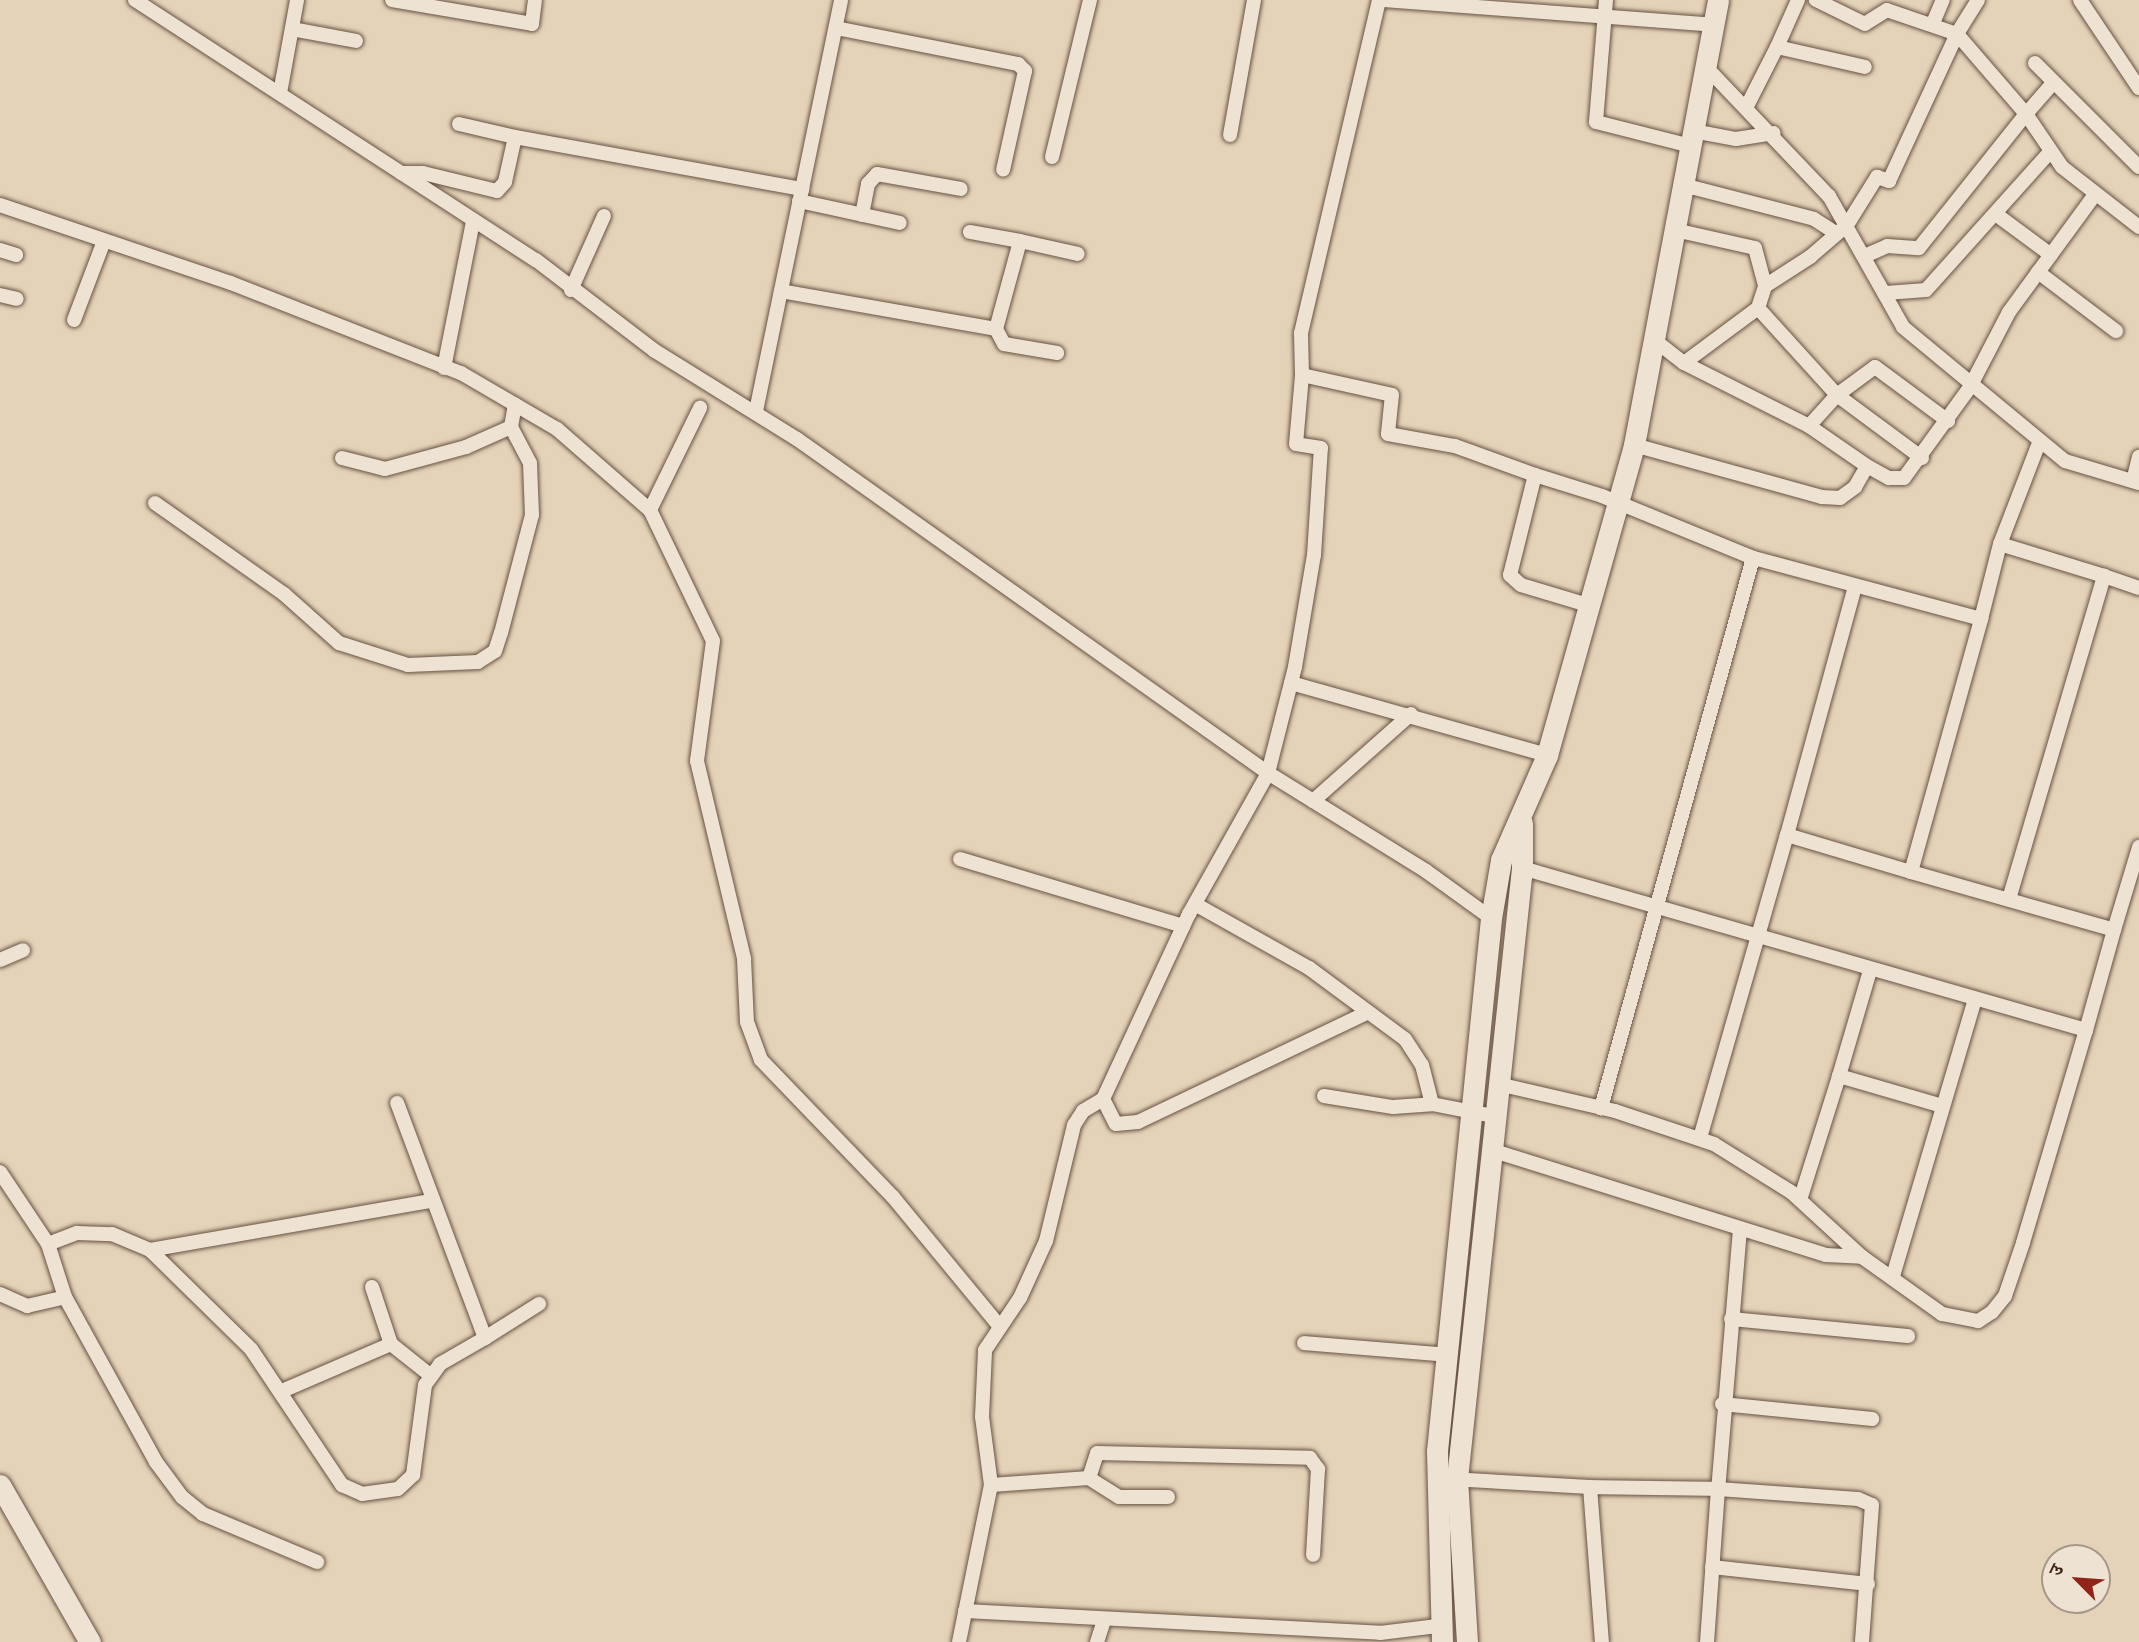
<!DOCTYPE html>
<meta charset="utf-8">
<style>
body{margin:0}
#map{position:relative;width:2139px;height:1642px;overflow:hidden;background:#e5d3b9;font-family:"Old Standard TT","Noto Serif Devanagari",serif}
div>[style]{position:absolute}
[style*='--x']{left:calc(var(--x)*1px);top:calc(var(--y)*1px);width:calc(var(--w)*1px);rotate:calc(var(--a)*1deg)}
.roads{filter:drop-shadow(0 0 2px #675242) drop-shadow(0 0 2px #675242)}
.street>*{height:14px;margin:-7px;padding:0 7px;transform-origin:7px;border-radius:7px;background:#eee2d2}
.secondary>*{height:21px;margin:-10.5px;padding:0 10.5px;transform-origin:10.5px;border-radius:10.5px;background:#eee2d2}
span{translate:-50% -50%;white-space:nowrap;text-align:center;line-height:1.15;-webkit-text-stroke:5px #eee2d2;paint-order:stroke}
.north{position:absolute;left:2041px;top:1544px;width:70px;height:70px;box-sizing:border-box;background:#eee2d2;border:2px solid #a79788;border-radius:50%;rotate:295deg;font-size:19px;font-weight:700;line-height:28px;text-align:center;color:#3d271a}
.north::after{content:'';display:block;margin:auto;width:24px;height:32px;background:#8f2418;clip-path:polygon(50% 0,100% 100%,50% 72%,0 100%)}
</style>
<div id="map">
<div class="roads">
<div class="street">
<div style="--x:135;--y:0;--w:478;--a:33"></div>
<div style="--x:536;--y:260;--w:150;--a:37.4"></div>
<div style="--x:655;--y:351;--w:167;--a:31.8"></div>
<div style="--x:797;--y:439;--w:577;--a:35.34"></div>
<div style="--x:1268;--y:773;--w:109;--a:-75.7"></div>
<div style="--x:1295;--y:667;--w:114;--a:-80.4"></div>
<div style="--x:1314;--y:555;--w:107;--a:-86.3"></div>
<div style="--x:1321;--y:448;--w:25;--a:-171"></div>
<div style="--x:1296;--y:444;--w:69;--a:-85"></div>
<div style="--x:1302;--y:375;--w:92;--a:12.5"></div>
<div style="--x:1392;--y:395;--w:39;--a:96"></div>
<div style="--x:1388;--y:434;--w:68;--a:10.2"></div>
<div style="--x:1455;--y:446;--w:85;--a:19.9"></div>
<div style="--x:392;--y:0;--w:142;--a:9.7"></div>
<div style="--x:532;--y:24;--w:24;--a:-83"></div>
<div style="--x:1384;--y:0;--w:330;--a:4.3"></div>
<div style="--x:1606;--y:0;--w:122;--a:94.7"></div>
<div style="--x:1596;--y:122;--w:98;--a:14.2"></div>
<div style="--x:1798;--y:0;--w:51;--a:114.1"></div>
<div style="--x:1777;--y:47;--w:90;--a:12.8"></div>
<div style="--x:1978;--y:0;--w:40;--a:122"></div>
<div style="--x:1957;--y:34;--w:106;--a:49.2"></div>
<div style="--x:2026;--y:114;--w:41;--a:-48.9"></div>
<div style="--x:2080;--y:0;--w:106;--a:56.2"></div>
<div style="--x:1933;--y:23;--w:25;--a:-67"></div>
<div style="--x:836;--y:28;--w:186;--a:11.2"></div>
<div style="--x:1018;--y:64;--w:10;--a:45"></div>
<div style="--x:1025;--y:71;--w:101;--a:102.5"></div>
<div style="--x:292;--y:29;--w:65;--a:10.6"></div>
<div style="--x:2035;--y:63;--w:147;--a:45"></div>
<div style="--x:1705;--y:66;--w:180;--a:46.4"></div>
<div style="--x:1829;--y:196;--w:150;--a:60.5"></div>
<div style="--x:1903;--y:327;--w:210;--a:39.6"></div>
<div style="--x:2065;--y:461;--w:77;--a:16.6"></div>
<div style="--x:280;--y:93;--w:95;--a:-79.6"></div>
<div style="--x:1746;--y:108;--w:68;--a:-63.1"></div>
<div style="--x:459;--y:124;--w:57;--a:13.1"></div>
<div style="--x:1693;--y:131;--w:44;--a:10.5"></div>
<div style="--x:1736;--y:139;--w:38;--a:-9"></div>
<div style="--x:1230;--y:135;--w:137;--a:-79.9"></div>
<div style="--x:1052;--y:157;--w:162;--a:-76.4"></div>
<div style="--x:401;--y:173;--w:22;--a:0"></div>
<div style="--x:423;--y:173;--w:76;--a:13.7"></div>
<div style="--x:497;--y:191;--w:12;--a:-48"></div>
<div style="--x:505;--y:182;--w:46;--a:-77.5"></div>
<div style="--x:515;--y:137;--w:292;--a:10.3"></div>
<div style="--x:802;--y:189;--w:193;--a:-78.3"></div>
<div style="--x:1683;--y:185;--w:135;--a:14.5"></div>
<div style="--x:1814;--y:219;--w:27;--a:33"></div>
<div style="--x:799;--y:201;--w:103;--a:12.3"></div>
<div style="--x:0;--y:205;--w:244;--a:18.7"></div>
<div style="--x:231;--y:283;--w:247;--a:21.4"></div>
<div style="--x:461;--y:373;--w:111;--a:30.3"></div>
<div style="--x:557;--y:429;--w:123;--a:41.1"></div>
<div style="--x:650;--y:510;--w:145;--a:64.3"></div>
<div style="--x:713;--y:641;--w:121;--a:97.6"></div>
<div style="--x:697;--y:761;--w:204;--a:76.6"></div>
<div style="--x:744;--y:959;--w:63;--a:87.3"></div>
<div style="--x:747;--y:1022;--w:40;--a:69.8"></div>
<div style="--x:761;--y:1060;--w:190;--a:46.1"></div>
<div style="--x:893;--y:1197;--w:168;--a:50.5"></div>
<div style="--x:862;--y:215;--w:32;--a:-79"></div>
<div style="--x:868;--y:184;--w:13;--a:-48"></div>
<div style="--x:877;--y:174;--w:85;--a:10.1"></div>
<div style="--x:1997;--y:215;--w:67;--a:36.5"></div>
<div style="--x:1675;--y:230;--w:82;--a:12.7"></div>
<div style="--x:1755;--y:248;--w:39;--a:75"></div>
<div style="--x:1020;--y:241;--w:59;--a:12.6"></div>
<div style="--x:0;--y:250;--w:17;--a:17"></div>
<div style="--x:1867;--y:255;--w:22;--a:-24"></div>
<div style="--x:1887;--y:246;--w:32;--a:4"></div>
<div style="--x:1919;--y:248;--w:171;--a:-51.4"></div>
<div style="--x:2026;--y:114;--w:64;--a:55.8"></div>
<div style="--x:2062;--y:167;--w:98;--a:37.9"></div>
<div style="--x:2038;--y:272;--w:98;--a:37.1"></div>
<div style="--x:571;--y:290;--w:81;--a:-66"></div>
<div style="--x:781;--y:291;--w:218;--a:10"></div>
<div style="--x:996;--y:329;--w:91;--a:-74.7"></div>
<div style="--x:1020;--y:241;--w:51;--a:-169.8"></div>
<div style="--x:1886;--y:293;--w:40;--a:-4.3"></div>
<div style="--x:1926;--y:290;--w:186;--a:-48.1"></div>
<div style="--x:0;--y:295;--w:17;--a:13"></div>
<div style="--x:1758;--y:308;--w:118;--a:47.8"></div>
<div style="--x:1837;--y:395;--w:42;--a:132.1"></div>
<div style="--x:74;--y:320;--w:85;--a:-69.2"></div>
<div style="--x:996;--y:329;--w:17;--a:62"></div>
<div style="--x:1004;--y:344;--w:54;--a:9.6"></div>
<div style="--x:1653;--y:339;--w:39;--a:38"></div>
<div style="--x:1684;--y:363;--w:140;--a:26.7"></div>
<div style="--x:1809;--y:426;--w:70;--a:34.6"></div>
<div style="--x:1684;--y:363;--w:92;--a:-36.6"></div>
<div style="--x:1758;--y:308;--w:23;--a:-72"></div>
<div style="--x:1765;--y:286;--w:54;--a:-32.8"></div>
<div style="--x:1810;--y:257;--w:49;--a:-40.9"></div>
<div style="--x:1847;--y:225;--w:57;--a:-58"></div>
<div style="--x:1877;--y:177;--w:13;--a:18"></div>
<div style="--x:1889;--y:181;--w:162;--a:-65.2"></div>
<div style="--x:1957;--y:34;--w:74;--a:-161.1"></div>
<div style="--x:1887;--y:10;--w:26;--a:148"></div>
<div style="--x:1865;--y:24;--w:55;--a:-153.9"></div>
<div style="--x:444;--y:368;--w:150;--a:-78.8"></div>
<div style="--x:1302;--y:375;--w:42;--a:-91.4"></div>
<div style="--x:1301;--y:333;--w:342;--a:-76.8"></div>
<div style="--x:756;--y:411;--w:227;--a:-78.3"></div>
<div style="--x:1634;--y:445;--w:195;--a:15.5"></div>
<div style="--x:1822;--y:497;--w:18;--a:3"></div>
<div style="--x:1840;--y:498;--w:19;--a:-36"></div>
<div style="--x:1855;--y:487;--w:24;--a:-60"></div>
<div style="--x:1867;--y:466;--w:25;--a:29"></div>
<div style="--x:1889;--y:478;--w:15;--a:0"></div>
<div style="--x:1904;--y:478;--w:112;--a:-54"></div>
<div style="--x:1970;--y:387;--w:85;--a:-62.5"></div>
<div style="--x:2009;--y:312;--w:144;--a:-53.8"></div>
<div style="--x:342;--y:458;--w:44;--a:14.3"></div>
<div style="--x:385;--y:469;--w:84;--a:-15.2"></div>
<div style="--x:466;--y:447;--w:49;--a:-24"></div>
<div style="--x:1922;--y:458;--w:106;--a:-143.5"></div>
<div style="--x:1837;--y:395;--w:47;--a:-36.4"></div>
<div style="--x:1875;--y:367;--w:91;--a:36.5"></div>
<div style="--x:2133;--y:481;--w:25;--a:-76"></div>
<div style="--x:155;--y:503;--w:158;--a:35.2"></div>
<div style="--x:284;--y:594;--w:74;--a:41.7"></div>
<div style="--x:339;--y:643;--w:72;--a:17.7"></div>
<div style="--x:408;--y:665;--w:70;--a:-2.5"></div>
<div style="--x:478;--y:662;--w:20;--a:-33"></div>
<div style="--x:495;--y:651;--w:19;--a:-72"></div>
<div style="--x:501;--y:633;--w:122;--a:-75.3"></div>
<div style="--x:532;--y:515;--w:52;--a:-92.2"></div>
<div style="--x:530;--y:463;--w:41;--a:-117.8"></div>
<div style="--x:511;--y:427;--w:23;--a:-80"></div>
<div style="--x:650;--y:510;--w:114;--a:-63.9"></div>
<div style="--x:2000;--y:544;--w:108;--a:-68.9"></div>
<div style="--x:1591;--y:606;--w:73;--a:-163.3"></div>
<div style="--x:1521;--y:585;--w:15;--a:-138"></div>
<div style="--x:1510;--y:575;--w:103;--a:-76"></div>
<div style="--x:1535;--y:475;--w:70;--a:17.4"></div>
<div style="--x:1602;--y:496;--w:163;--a:22.3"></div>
<div style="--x:1753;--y:558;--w:571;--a:105.45"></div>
<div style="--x:1981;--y:619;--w:77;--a:-75.8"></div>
<div style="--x:2000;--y:544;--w:109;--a:17.1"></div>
<div style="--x:1291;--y:683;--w:266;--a:15.7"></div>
<div style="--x:1313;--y:801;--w:131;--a:-41.6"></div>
<div style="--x:1787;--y:835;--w:257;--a:-74.7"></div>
<div style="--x:960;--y:859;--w:233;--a:16.7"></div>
<div style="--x:1522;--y:868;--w:587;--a:16.03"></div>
<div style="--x:2086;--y:1030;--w:222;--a:106.5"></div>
<div style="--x:2023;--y:1243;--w:56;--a:108.8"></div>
<div style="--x:2005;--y:1296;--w:21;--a:129"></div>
<div style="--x:1992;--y:1312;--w:17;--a:147"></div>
<div style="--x:1978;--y:1321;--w:37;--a:-169"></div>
<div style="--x:1942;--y:1314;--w:98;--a:-144.5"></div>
<div style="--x:1911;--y:872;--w:211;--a:15.9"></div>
<div style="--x:2114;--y:930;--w:104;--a:105.6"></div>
<div style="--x:2009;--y:899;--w:337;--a:-73.6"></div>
<div style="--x:2104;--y:576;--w:37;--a:19"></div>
<div style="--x:1195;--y:904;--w:131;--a:29.3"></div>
<div style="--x:1309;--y:968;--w:119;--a:36.5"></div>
<div style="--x:1405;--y:1039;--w:31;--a:57"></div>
<div style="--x:1422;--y:1065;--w:40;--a:75.6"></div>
<div style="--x:1432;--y:1104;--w:63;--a:11"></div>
<div style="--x:2114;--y:930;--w:87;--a:-73.2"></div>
<div style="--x:0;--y:960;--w:25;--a:-23"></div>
<div style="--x:1839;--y:1076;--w:109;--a:-73.6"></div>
<div style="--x:1324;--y:1096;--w:70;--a:9.1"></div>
<div style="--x:1393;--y:1107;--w:39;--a:-4"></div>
<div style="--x:1103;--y:1099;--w:28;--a:63"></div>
<div style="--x:1116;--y:1124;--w:22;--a:-5"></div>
<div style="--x:1138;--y:1122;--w:254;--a:-25.5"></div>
<div style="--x:1700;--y:1138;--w:315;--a:-74"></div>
<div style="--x:1787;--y:835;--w:129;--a:16.6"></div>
<div style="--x:1911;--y:872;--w:263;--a:-74.5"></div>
<div style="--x:1981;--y:619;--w:236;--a:-165"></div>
<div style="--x:1491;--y:1150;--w:351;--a:17.4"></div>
<div style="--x:1826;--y:1255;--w:36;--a:3"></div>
<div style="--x:1862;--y:1257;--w:96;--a:-137.5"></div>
<div style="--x:1791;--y:1192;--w:91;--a:-148.1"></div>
<div style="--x:1714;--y:1144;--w:104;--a:-161.6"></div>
<div style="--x:1615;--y:1111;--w:120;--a:-167"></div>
<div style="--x:0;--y:1172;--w:87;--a:56.3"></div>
<div style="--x:1800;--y:1200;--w:130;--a:-72.5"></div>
<div style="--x:1839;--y:1076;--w:107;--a:16.2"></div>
<div style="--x:1740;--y:1229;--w:261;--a:94.8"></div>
<div style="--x:1718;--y:1489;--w:140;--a:4.1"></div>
<div style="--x:1858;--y:1499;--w:15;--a:23"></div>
<div style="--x:1872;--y:1505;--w:137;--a:94.2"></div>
<div style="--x:150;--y:1250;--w:284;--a:-9.9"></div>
<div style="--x:1893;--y:1276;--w:286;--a:-73.5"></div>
<div style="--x:372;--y:1287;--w:60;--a:71.6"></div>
<div style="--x:391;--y:1344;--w:50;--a:38.5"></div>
<div style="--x:0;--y:1294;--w:30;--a:24"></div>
<div style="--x:27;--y:1306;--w:39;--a:-13"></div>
<div style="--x:65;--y:1297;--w:188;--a:61.1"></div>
<div style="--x:156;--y:1462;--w:44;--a:53.4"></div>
<div style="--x:182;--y:1497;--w:27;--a:39"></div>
<div style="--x:203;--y:1514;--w:124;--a:22.8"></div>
<div style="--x:65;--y:1297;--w:56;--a:-107.8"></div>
<div style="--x:48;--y:1244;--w:31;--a:-21"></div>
<div style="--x:77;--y:1233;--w:35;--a:2"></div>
<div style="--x:112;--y:1234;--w:41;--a:22.8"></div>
<div style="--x:150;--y:1250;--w:141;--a:44.4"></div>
<div style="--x:251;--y:1349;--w:164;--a:56.2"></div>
<div style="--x:342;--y:1485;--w:22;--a:24"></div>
<div style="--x:362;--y:1494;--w:36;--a:-8"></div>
<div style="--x:398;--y:1489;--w:21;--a:-43"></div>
<div style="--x:413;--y:1475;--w:91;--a:-82.4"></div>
<div style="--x:425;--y:1385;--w:26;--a:-54"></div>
<div style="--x:440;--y:1364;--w:52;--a:-30"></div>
<div style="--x:485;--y:1338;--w:251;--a:-110.5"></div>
<div style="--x:1731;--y:1319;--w:178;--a:5.5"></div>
<div style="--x:485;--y:1338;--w:64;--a:-32.2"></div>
<div style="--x:1304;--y:1343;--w:145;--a:4.7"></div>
<div style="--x:282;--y:1391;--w:119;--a:-23.3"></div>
<div style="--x:1722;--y:1404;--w:151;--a:5.7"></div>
<div style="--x:1089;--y:1478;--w:26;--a:-72"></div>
<div style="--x:1097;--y:1453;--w:213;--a:1.3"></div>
<div style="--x:1310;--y:1458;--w:14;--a:54"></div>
<div style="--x:1318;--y:1469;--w:86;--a:93.3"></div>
<div style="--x:1450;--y:1479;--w:140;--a:3.3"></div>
<div style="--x:1590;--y:1487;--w:155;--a:85.6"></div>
<div style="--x:1590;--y:1487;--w:128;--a:0.9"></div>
<div style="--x:1718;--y:1489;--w:153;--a:94.1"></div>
<div style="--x:1168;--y:1497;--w:49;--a:180"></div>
<div style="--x:1119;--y:1497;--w:36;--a:-148"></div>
<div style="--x:1089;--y:1478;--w:98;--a:175.9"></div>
<div style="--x:991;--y:1485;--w:69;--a:-97.5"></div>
<div style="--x:982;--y:1417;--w:67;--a:-87.4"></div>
<div style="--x:985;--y:1350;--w:63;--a:-56.1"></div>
<div style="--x:1020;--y:1298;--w:63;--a:-65.5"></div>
<div style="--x:1046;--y:1241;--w:119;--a:-76.4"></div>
<div style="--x:1074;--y:1125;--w:17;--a:-57"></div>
<div style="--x:1083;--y:1111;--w:23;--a:-31"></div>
<div style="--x:1103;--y:1099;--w:204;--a:-65.1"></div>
<div style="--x:1189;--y:914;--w:162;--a:-60.7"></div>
<div style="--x:1268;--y:773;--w:186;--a:31.8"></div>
<div style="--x:1426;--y:871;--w:80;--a:35.9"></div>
<div style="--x:1712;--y:1567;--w:157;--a:6.2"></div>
<div style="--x:965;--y:1611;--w:416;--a:3"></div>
<div style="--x:1380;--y:1633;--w:58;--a:-6.9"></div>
<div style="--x:959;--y:1642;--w:160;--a:-78.5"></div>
<div style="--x:1097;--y:1642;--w:23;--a:-72"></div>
</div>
<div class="secondary">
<div style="--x:0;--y:1485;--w:181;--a:60.2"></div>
<div style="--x:1442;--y:1642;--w:191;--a:-91.5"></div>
<div style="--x:1437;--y:1451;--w:536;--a:-84.21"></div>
<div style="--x:1491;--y:918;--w:59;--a:-80.2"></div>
<div style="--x:1501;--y:860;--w:115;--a:-66.3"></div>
<div style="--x:1547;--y:755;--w:322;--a:-74.3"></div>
<div style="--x:1634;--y:445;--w:453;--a:-79.3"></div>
<div style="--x:1467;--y:1642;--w:163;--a:-93.5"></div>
<div style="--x:1457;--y:1479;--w:614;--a:-83.93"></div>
<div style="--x:1522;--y:868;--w:45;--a:-90"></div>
</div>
</div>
<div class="north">उ</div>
</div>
